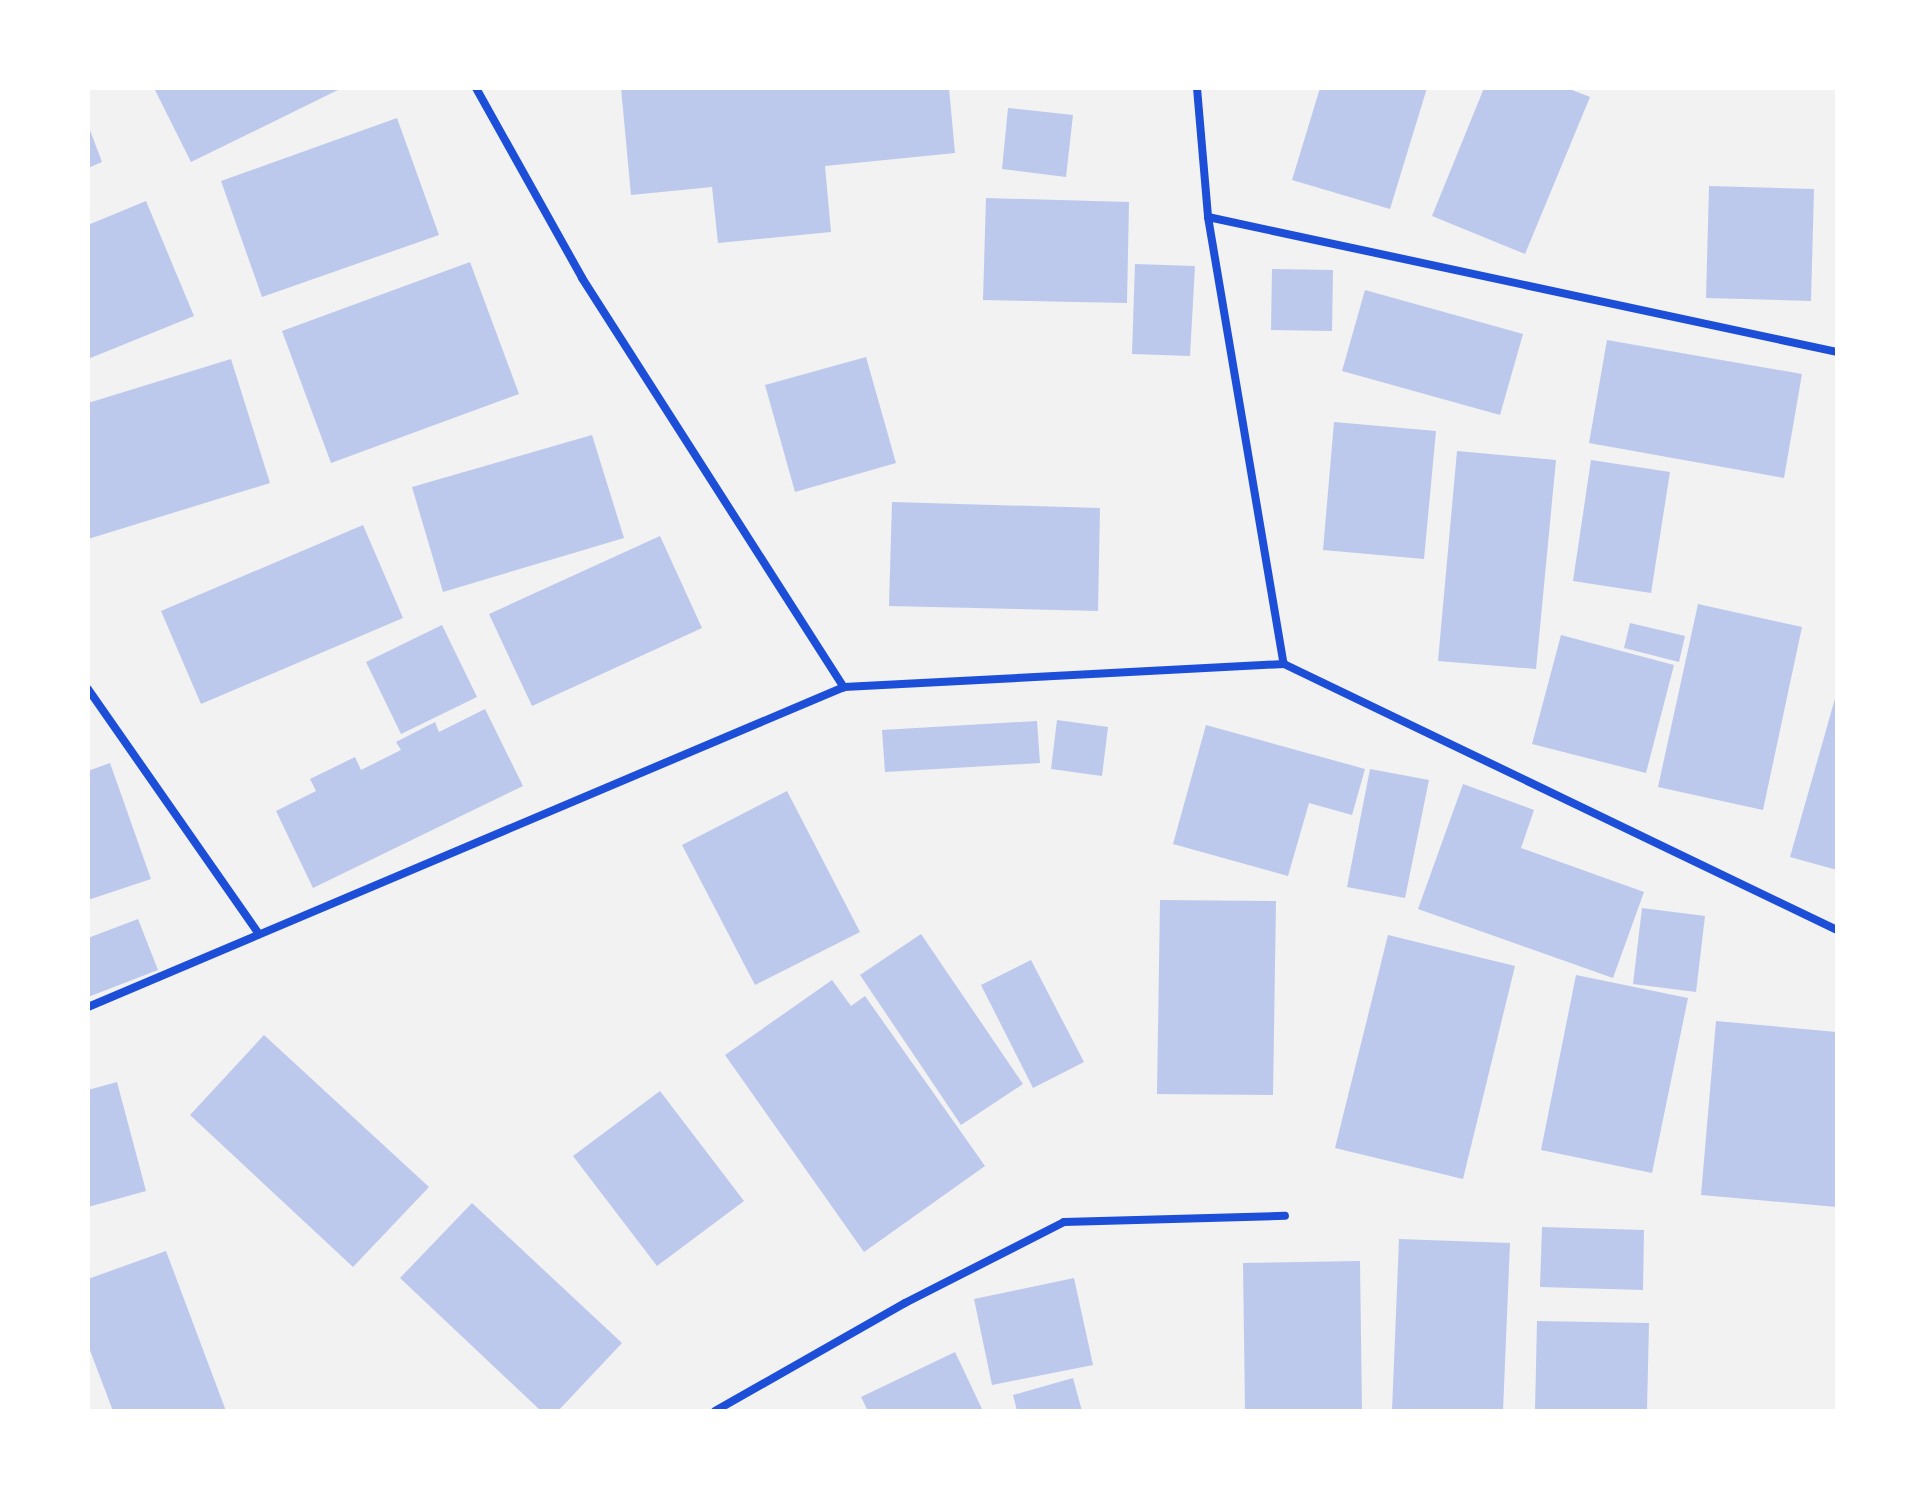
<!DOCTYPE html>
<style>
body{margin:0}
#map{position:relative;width:1925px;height:1499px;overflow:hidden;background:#f2f2f2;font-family:"Asap Condensed",sans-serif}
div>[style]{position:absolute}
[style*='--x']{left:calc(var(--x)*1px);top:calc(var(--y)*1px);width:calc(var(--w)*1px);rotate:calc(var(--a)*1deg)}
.building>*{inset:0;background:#bdc9ec}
.minor>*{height:8px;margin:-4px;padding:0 4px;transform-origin:4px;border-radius:4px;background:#1d4ed8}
span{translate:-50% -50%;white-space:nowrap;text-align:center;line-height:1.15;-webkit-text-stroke:8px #fff;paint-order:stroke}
.frame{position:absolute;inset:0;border:90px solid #fff;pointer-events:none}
</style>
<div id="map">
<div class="building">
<div style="clip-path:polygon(154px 88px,342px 88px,191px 162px)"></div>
<div style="clip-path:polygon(621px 88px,949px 88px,955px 153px,825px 166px,831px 232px,718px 243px,712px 187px,631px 195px)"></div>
<div style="clip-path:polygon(1320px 88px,1427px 88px,1390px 209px,1292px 180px)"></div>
<div style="clip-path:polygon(1484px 88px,1567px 88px,1590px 97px,1525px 254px,1432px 216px)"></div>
<div style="clip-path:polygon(1008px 108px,1073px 115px,1066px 177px,1002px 169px)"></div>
<div style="clip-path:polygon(397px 118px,439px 235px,262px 297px,221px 181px)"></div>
<div style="clip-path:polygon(88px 125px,102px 162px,88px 168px)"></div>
<div style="clip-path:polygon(1709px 186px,1814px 189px,1811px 301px,1706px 298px)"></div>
<div style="clip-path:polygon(986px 198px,1129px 202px,1127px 303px,983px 300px)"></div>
<div style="clip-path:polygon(146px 201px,194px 316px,88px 359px,88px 225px)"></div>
<div style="clip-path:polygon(470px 262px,519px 394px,331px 463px,282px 331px)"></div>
<div style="clip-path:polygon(1135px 264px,1195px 266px,1190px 356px,1132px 354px)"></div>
<div style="clip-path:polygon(1272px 269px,1333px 270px,1332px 331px,1271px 330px)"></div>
<div style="clip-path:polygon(1365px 290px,1523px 334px,1500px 415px,1342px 371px)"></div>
<div style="clip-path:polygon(1607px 340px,1802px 374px,1784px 478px,1589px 443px)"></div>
<div style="clip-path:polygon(866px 357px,896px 463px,795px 492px,765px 385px)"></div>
<div style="clip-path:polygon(231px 359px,270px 483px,88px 539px,88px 403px)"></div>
<div style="clip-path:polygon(1334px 422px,1436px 431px,1424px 559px,1323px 550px)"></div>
<div style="clip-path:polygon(592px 435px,624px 538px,443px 592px,412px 487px)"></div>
<div style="clip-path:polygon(1457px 451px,1556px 460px,1536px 669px,1438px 661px)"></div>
<div style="clip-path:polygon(1591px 460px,1670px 472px,1651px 593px,1573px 581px)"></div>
<div style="clip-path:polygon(892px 502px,1100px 508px,1098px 611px,889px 606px)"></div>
<div style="clip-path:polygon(363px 525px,403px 618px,201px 704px,161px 611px)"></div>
<div style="clip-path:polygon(660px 536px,702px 628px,532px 706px,489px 614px)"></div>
<div style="clip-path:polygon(1698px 604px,1802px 627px,1763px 810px,1658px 787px)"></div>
<div style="clip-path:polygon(1630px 623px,1685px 636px,1679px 662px,1624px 648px)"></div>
<div style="clip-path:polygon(442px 625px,477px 697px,401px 734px,366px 662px)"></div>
<div style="clip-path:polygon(1561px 635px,1674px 665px,1646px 773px,1532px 744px)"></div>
<div style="clip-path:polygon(1836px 695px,1837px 695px,1837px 870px,1790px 857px)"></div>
<div style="clip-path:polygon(485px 709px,523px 786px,313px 888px,276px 811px,316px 791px,310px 779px,355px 757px,361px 770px,401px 750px,396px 742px,435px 722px,439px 732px)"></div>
<div style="clip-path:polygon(1057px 720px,1108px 727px,1102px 776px,1051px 769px)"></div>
<div style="clip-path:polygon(1037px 721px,1040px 763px,885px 772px,882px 730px)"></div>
<div style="clip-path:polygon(1206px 725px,1365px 769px,1352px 815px,1309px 803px,1288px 876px,1173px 844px)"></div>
<div style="clip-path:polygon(110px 763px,151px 879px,88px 900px,88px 771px)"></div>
<div style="clip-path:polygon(1370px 769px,1429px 780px,1405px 898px,1347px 887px)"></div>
<div style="clip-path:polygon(1463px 784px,1534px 810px,1521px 848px,1644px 892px,1613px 978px,1418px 909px)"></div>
<div style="clip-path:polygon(787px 791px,860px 932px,755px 985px,682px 845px)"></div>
<div style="clip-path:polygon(1160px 900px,1276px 901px,1273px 1095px,1157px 1094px)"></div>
<div style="clip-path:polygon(1642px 908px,1705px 916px,1696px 992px,1633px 984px)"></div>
<div style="clip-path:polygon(138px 919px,158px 970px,88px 997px,88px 938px)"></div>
<div style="clip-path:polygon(921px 934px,1023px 1084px,961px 1125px,860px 975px)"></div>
<div style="clip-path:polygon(1388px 935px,1515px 966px,1463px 1179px,1335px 1148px)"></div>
<div style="clip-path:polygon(1031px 960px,1084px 1062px,1033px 1088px,981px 985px)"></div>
<div style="clip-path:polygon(1576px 975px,1688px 998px,1652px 1173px,1541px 1150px)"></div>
<div style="clip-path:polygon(832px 980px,851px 1006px,865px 996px,985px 1166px,864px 1252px,725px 1055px)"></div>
<div style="clip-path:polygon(1716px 1021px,1837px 1032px,1837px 1207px,1701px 1195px)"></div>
<div style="clip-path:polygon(264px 1035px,429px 1187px,353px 1267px,190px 1115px)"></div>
<div style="clip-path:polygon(117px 1082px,146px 1191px,88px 1207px,88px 1090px)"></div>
<div style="clip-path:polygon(660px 1091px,744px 1201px,657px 1266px,573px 1156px)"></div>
<div style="clip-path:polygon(472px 1203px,622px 1343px,558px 1411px,541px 1411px,400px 1278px)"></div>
<div style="clip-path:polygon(1542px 1227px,1644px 1230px,1643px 1290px,1540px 1287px)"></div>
<div style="clip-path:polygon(1399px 1239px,1510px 1243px,1503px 1411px,1392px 1411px)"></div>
<div style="clip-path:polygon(166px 1251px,226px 1411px,113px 1411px,88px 1345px,88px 1279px)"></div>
<div style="clip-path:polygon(1360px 1261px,1362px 1411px,1245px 1411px,1243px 1263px)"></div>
<div style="clip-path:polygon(1074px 1278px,1093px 1365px,992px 1385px,974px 1299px)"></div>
<div style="clip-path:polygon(1537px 1321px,1649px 1323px,1647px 1411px,1535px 1411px)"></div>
<div style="clip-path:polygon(955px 1352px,983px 1411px,868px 1411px,861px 1397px)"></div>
<div style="clip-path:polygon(1073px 1378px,1082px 1411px,1017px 1411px,1013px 1395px)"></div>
</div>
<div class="minor">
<div style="--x:476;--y:88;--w:218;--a:60.8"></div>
<div style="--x:582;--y:278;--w:486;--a:57.4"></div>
<div style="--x:1197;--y:88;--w:129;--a:85.1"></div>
<div style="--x:1208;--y:217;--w:453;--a:80.4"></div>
<div style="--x:1208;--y:217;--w:643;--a:12.11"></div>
<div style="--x:88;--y:689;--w:299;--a:55.1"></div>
<div style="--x:88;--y:1007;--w:821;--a:-22.94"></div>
<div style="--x:844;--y:687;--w:441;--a:-3"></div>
<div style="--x:1284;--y:664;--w:614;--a:25.69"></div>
<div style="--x:715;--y:1411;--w:219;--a:-29.6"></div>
<div style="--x:905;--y:1303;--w:178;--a:-27"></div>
<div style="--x:1064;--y:1222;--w:221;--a:-1.6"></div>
</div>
<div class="frame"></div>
</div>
